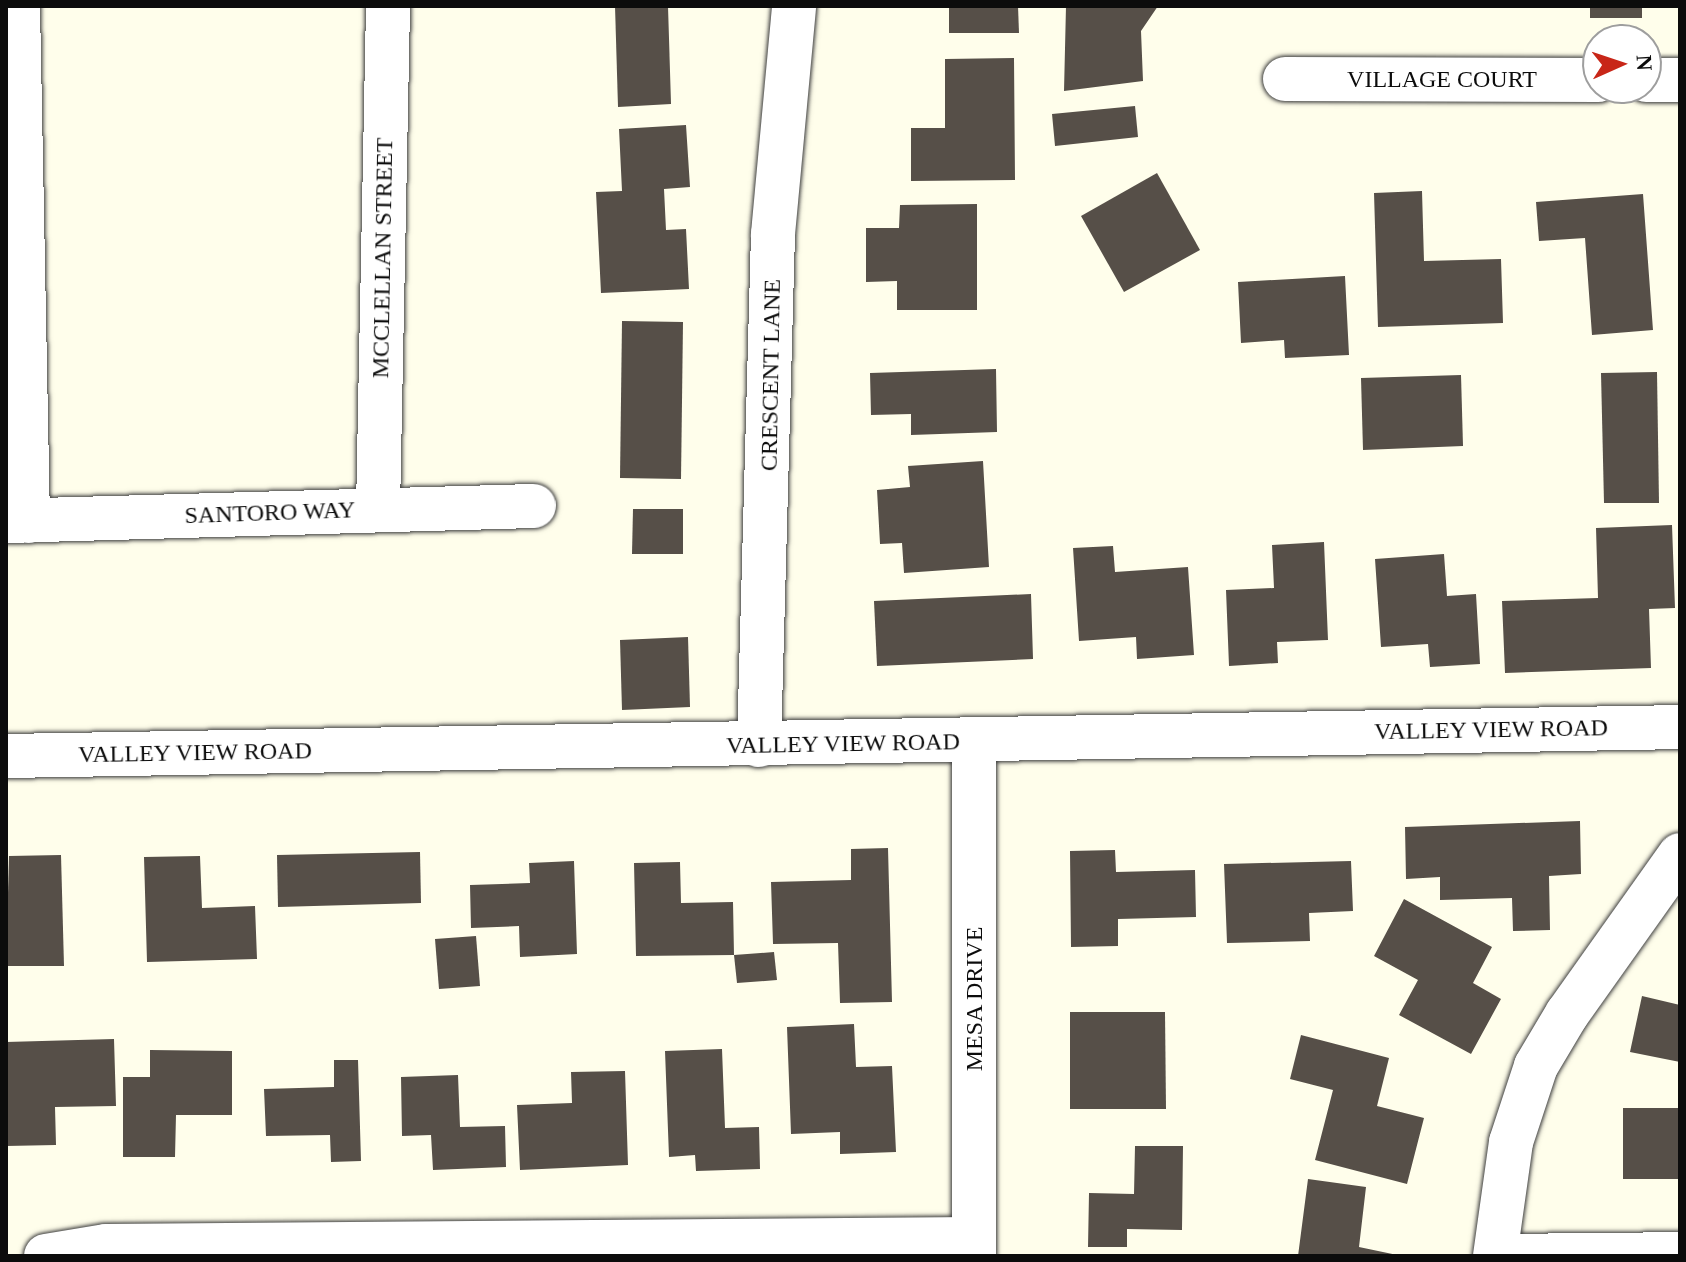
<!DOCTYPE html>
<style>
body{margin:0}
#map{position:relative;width:1686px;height:1262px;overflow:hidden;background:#fffeeb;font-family:"Times New Roman",serif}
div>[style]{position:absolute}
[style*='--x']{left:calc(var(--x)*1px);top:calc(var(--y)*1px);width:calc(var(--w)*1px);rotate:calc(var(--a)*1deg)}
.building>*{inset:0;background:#564f48}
.roads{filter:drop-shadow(0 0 2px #3f3f3f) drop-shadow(0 0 2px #3f3f3f)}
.minor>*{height:44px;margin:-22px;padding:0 22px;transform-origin:22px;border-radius:22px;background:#fff}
.tertiary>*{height:44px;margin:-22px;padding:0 22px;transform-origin:22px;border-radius:22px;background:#fff}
span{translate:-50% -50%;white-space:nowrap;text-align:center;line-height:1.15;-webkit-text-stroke:8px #fff;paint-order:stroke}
.street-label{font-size:24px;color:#0c0c0c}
.frame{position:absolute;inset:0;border:8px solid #0c0c0c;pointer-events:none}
.north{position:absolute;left:1582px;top:24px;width:80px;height:80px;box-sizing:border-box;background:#fff;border:2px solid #9e9e9e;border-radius:50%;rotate:87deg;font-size:22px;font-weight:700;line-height:32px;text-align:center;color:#0c0c0c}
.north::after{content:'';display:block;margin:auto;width:28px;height:36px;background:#c82618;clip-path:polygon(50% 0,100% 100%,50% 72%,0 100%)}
</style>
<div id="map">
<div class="building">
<div style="clip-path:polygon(615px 6px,668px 6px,671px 104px,618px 107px)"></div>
<div style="clip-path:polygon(949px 6px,1018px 6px,1019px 33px,949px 33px)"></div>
<div style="clip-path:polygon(1066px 6px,1158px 6px,1141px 31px,1143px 81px,1064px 91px)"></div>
<div style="clip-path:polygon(1590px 6px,1642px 6px,1642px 18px,1590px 18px)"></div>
<div style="clip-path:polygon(1014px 58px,1015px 180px,911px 181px,911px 128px,945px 128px,945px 59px)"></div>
<div style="clip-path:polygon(1135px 106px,1138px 137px,1055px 146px,1052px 114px)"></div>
<div style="clip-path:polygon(686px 125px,690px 187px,664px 189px,666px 230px,686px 229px,689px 289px,601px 293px,596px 192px,622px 191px,619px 129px)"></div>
<div style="clip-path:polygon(1157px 173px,1200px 250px,1124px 292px,1081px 216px)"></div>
<div style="clip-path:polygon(1422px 191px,1424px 261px,1501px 259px,1503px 323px,1378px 327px,1374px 193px)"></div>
<div style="clip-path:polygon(1643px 194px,1653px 330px,1592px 335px,1585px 238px,1539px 241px,1536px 202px)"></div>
<div style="clip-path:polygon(977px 204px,977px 310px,897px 310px,897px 281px,866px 282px,866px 228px,899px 228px,900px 205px)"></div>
<div style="clip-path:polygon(1345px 276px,1349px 355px,1285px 358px,1284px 340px,1241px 343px,1238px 282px)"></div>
<div style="clip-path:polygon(622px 321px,683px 322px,681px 479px,620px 478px)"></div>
<div style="clip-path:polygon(996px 369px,997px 432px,911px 435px,911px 414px,871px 415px,870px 373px)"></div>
<div style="clip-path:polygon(1657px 372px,1659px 503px,1604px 503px,1601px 373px)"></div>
<div style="clip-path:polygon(1461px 375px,1463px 446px,1363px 450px,1361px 378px)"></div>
<div style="clip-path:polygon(983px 461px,989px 567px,904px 573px,902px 543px,880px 544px,877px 490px,910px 487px,908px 466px)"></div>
<div style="clip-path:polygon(633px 509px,683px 509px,683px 554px,632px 554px)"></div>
<div style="clip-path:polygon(1672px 525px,1675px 608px,1649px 609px,1651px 668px,1505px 673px,1502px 601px,1598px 598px,1596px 528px)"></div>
<div style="clip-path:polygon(1324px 542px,1328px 640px,1277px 642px,1278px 663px,1229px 666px,1226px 590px,1274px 588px,1272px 545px)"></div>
<div style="clip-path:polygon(1113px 546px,1115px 572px,1188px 567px,1194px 655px,1137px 659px,1136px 637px,1079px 641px,1073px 548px)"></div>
<div style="clip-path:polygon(1444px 554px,1447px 596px,1476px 594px,1480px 664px,1430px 667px,1428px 644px,1381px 647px,1375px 559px)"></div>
<div style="clip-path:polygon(1031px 594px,1033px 659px,877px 666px,874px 601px)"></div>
<div style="clip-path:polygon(688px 637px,690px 707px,622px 710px,620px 640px)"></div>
<div style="clip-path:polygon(1580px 821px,1581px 874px,1549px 876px,1550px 930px,1513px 931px,1512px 898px,1440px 900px,1440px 877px,1406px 879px,1405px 827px)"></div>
<div style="clip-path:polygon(888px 848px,892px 1002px,840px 1003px,838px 943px,773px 944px,771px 882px,851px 880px,851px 849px)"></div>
<div style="clip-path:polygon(1115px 850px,1116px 872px,1195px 870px,1196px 917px,1118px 919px,1118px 946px,1071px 947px,1070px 851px)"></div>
<div style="clip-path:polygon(420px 852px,421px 903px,278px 907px,277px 855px)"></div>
<div style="clip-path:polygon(61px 855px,64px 966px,6px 966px,9px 856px)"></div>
<div style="clip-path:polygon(200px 856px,202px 908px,255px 906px,257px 959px,147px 962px,144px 857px)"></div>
<div style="clip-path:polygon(574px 861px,577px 954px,520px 957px,519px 926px,471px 928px,470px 885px,530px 883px,529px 863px)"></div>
<div style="clip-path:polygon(1351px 861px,1353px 911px,1309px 913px,1310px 941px,1227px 943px,1224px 864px)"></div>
<div style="clip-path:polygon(680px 862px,681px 903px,733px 902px,734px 955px,636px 956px,634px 863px)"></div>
<div style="clip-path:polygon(1404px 899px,1492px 947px,1473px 983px,1501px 999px,1471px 1054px,1399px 1015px,1418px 980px,1374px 956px)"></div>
<div style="clip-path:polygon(476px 936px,480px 986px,439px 989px,435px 939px)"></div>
<div style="clip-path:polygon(774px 952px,777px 980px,737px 983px,734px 955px)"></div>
<div style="clip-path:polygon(1642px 996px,1680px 1005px,1680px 1062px,1630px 1052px)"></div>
<div style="clip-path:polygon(1070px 1012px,1165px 1012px,1166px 1109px,1070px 1109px)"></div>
<div style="clip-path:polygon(854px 1024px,856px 1067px,892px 1066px,896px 1152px,840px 1154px,840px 1132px,791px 1134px,787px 1027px)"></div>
<div style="clip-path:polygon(1301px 1035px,1389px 1058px,1377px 1106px,1424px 1118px,1407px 1184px,1315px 1160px,1333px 1090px,1290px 1079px)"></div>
<div style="clip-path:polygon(114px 1039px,116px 1106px,55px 1107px,56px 1145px,6px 1146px,6px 1042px)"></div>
<div style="clip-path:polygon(722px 1049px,725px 1128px,759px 1127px,760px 1169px,696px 1171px,695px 1155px,669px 1157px,665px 1051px)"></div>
<div style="clip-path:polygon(150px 1050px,232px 1051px,232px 1115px,176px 1115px,175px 1157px,123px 1157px,123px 1077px,150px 1077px)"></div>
<div style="clip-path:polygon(334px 1060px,358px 1060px,361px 1161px,331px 1162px,330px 1135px,266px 1136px,264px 1089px,334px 1087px)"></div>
<div style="clip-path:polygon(625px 1071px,628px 1165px,520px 1170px,517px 1105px,572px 1103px,571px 1072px)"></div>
<div style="clip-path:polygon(458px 1075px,460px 1127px,505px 1126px,506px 1167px,433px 1170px,431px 1135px,402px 1136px,401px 1077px)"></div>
<div style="clip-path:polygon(1623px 1108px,1680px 1108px,1680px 1179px,1623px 1179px)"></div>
<div style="clip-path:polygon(1135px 1146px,1183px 1146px,1182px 1230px,1127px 1229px,1127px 1247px,1088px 1247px,1089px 1193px,1134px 1194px)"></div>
<div style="clip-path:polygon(1308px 1179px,1366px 1187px,1359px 1247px,1402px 1256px,1298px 1256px)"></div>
</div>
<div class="roads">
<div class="minor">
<div style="--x:18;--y:6;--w:515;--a:88.89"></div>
<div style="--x:1285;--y:79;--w:313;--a:0.2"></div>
<div style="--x:1646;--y:80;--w:34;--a:0"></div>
<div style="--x:378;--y:510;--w:504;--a:-88.86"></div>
<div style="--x:6;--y:521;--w:528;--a:-1.63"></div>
<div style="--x:974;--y:743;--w:513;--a:90"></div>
<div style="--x:759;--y:745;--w:511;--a:-88.43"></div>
<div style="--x:773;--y:234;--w:229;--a:-84.7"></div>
<div style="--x:46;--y:1256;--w:61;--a:-9.5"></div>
<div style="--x:106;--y:1246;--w:868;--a:-0.46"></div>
<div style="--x:1495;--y:1256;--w:115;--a:-82"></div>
<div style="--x:1511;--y:1142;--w:80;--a:-71.8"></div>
<div style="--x:1536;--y:1066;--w:61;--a:-59.2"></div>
<div style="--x:1567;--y:1014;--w:195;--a:-54.6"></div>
<div style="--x:1501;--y:1256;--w:179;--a:-0.6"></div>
</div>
<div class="tertiary">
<div style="--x:6;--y:756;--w:1674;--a:-0.99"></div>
</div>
</div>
<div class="street-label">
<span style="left:1442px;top:80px">VILLAGE COURT</span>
<span style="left:383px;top:258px;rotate:-89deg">MCCLELLAN STREET</span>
<span style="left:771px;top:375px;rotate:-89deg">CRESCENT LANE</span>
<span style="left:270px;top:513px;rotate:-2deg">SANTORO WAY</span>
<span style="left:1491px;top:730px;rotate:-1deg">VALLEY VIEW ROAD</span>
<span style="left:843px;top:744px;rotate:-1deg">VALLEY VIEW ROAD</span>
<span style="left:195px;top:753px;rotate:-1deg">VALLEY VIEW ROAD</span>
<span style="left:975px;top:999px;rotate:-90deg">MESA DRIVE</span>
</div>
<div class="frame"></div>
<div class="north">N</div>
</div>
